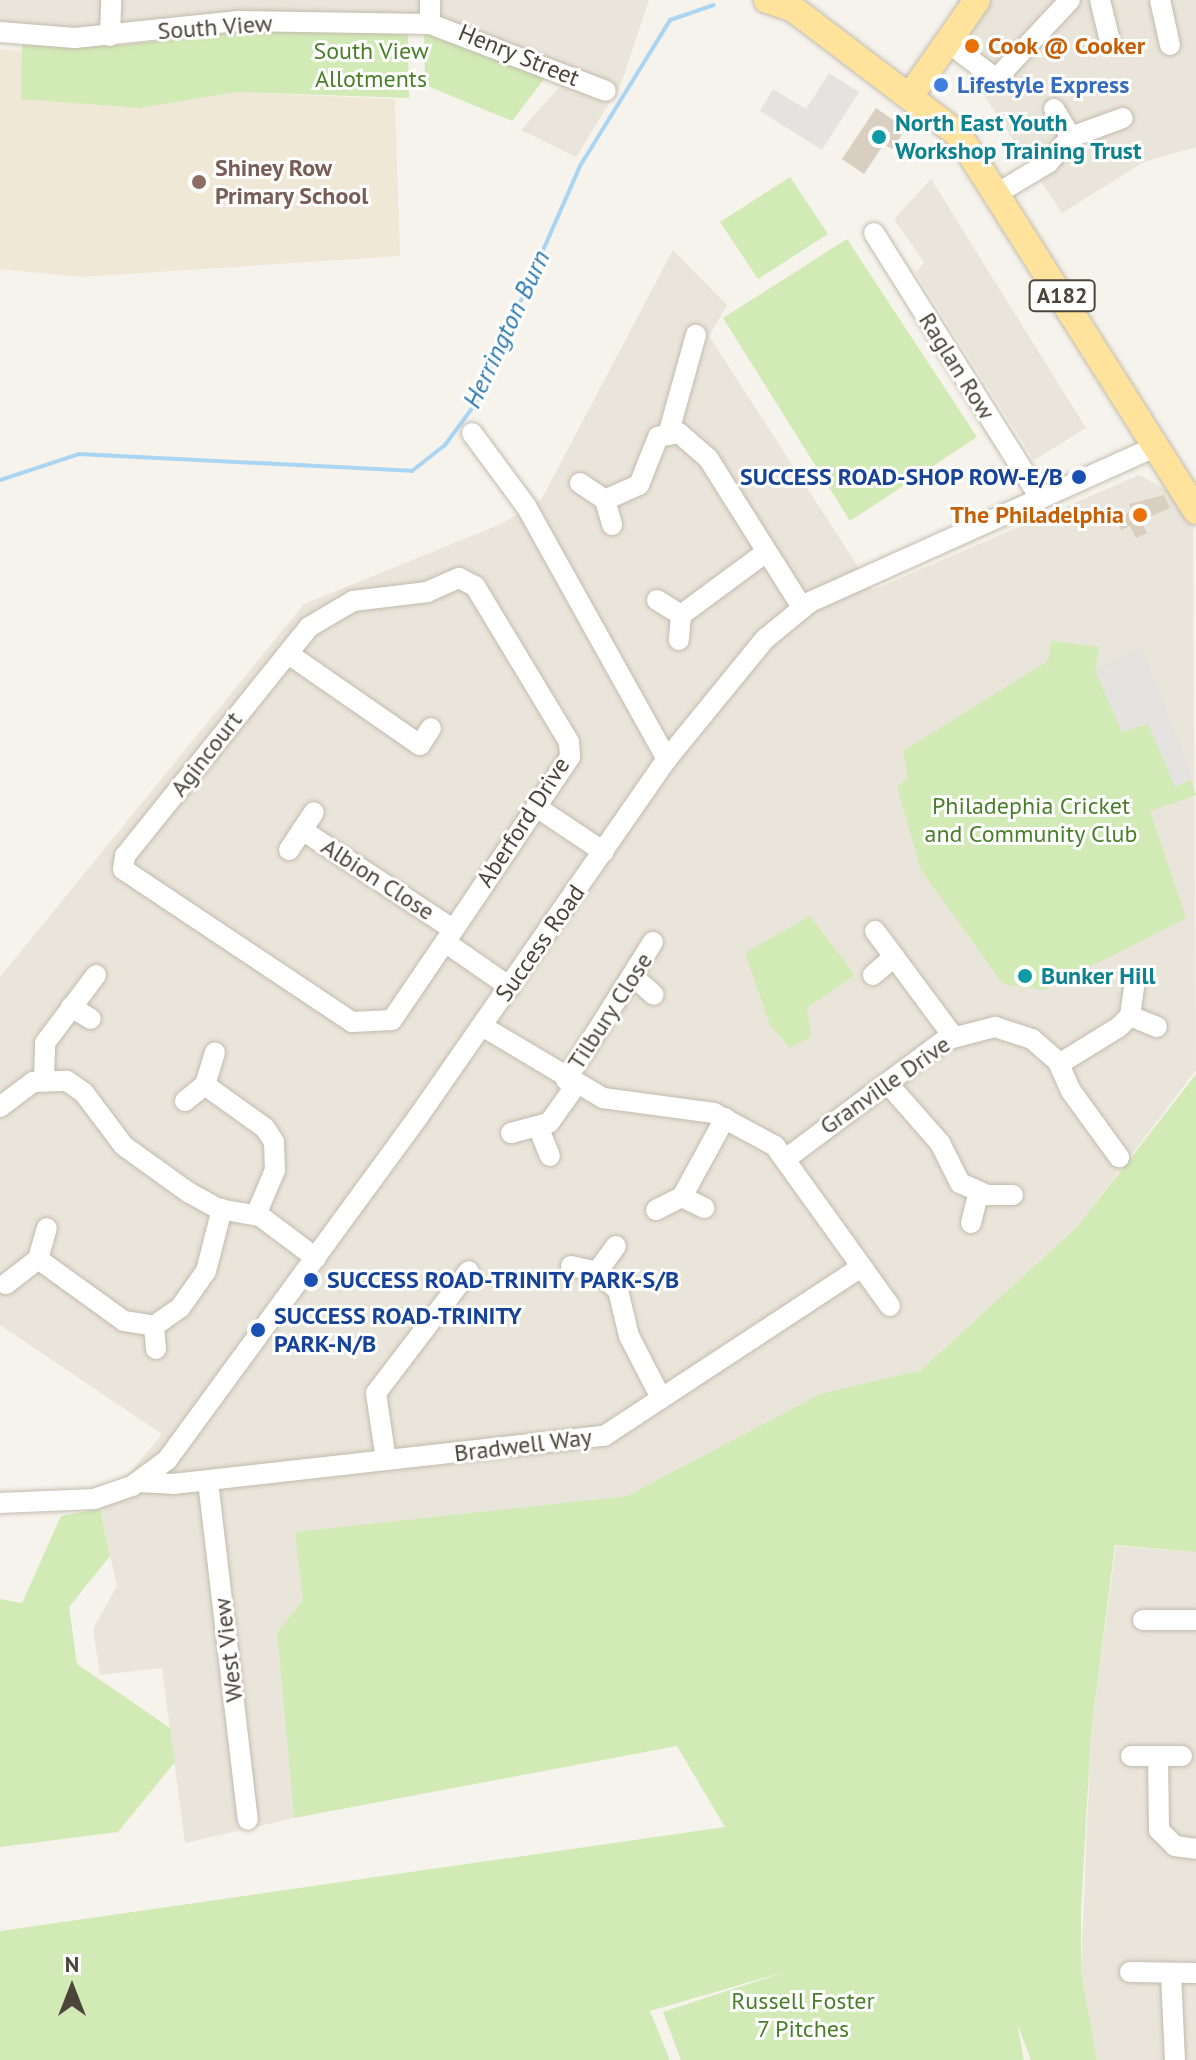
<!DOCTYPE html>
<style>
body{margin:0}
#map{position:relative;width:1196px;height:2060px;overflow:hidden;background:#f6f3ec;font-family:"PT Sans",sans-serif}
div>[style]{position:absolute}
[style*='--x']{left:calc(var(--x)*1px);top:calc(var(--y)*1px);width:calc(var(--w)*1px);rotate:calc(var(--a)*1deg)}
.residential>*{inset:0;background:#eae5da}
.education>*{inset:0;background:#efe8d6}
.green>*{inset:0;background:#d2eab5}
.parking>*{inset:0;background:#e5e3e0}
.stream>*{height:4px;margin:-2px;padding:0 2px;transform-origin:2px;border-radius:2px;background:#a9d4f2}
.building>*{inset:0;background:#d8cfc1}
.roads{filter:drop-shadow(0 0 2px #c2bbae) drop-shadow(0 0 2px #c2bbae)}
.minor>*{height:20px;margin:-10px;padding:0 10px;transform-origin:10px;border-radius:10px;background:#fff}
.major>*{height:26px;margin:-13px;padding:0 13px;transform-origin:13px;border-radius:13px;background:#ffe39c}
.dots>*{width:22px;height:22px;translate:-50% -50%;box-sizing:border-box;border:4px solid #fff;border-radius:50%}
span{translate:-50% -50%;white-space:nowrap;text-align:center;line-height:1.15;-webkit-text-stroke:6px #fff;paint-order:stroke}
.shield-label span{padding:2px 6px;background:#fff;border:2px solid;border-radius:6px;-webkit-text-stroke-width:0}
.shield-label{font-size:22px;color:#4b4439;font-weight:700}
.street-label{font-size:24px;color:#4b4439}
.food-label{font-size:24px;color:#c56008;font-weight:700}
.left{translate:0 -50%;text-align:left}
.right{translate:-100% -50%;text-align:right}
.park-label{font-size:24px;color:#4a7f2a}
.shop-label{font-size:24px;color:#366cbe;font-weight:700}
.culture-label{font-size:24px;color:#0d838f;font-weight:700}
.education-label{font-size:24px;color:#785e54;font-weight:700}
.transit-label{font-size:24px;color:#164399;font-weight:700}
.water-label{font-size:26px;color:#2e7ab2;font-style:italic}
.north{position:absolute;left:32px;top:1948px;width:80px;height:80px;-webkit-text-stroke:6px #fff;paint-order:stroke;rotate:0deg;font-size:22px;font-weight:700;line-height:32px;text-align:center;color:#4b4439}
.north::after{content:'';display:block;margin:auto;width:28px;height:36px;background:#4b4439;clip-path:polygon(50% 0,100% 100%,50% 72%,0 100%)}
</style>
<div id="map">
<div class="residential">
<div style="clip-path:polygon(0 0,649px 0,621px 84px,576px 157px,521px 130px,574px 71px,447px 20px,73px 31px,0 24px)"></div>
<div style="clip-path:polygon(957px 0,1196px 0,1196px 147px,1144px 162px,1062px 213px,985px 97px,993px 75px,956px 44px)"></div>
<div style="clip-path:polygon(931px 179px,1086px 428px,1034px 460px,916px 273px,924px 262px,894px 219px)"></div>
<div style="clip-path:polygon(673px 250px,727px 305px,709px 336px,873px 590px,1139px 475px,1171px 492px,1193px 521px,1196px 1070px,1077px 1227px,921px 1370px,820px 1394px,627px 1496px,296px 1533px,303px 1600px,277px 1634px,294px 1818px,185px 1843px,162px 1668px,100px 1675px,93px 1629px,117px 1586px,100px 1509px,162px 1434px,0 1325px,0 977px,304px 604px,501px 524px,541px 500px)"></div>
<div style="clip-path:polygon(1116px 1546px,1196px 1552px,1196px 2060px,1097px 2060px,1081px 1971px,1091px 1733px)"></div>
</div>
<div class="education">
<div style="clip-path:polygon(0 49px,23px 51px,21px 98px,140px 108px,236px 92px,395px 99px,400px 256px,81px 277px,0 269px)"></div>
</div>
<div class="green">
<div style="clip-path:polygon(249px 30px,408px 32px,409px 98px,236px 92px,140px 108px,21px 99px,22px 40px,120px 45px)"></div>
<div style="clip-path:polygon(424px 33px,454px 39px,547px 75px,512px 121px,425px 85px)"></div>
<div style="clip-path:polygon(790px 177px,828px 234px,758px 279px,720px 222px)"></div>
<div style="clip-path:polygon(847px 239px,977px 437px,850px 521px,723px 318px)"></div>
<div style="clip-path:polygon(1051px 641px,1099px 647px,1095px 670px,1142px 647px,1196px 795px,1150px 811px,1186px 918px,1044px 990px,1003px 984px,921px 870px,897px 787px,908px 778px,903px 751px,1048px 661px)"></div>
<div style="clip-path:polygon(810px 916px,855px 975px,807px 1008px,811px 1037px,790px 1048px,770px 1025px,745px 953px)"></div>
<div style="clip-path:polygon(1196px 1074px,1196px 1552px,1115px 1545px,1091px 1733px,1081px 1910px,1081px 1971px,1097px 2060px,1031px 2060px,1017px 2023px,1024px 2060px,681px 2060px,663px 2012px,791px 1970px,650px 2011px,670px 2060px,0 2060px,0 1931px,725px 1827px,677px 1746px,294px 1818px,277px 1633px,303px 1600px,295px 1532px,627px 1496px,820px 1394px,921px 1370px,1077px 1227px)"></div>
<div style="clip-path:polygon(100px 1509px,110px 1556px,69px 1607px,77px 1664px,170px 1728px,175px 1762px,118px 1832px,0 1847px,0 1599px,22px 1603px,61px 1516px)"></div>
</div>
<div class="parking">
<div style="clip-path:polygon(829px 73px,859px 92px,822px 150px,760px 111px,773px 89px,806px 109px)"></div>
<div style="clip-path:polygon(1142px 647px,1193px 779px,1175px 787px,1148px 724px,1122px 732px,1095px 671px)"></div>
</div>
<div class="stream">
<div style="--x:0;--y:480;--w:83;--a:-18.2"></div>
<div style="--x:79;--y:454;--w:333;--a:2.9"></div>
<div style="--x:412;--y:471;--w:42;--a:-38.2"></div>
<div style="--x:445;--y:445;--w:52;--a:-53.6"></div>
<div style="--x:476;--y:403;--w:259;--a:-66.3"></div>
<div style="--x:580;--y:166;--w:172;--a:-58.3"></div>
<div style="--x:670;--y:20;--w:46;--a:-18.8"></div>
</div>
<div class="building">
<div style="clip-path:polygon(876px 108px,906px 129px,892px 149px,884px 144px,864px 174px,842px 159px)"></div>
<div style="clip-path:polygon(1164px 495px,1170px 508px,1141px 521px,1147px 533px,1136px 538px,1130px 526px,1121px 530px,1116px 519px,1132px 511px,1129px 504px)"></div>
</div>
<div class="roads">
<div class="minor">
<div style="--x:430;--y:0;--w:24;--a:90"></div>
<div style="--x:1100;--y:0;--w:42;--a:76.3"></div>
<div style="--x:1160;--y:0;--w:46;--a:77.5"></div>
<div style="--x:0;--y:32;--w:75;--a:4.6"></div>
<div style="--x:75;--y:38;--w:164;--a:-6"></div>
<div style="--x:238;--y:21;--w:192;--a:0.9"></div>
<div style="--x:430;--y:24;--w:188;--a:20.8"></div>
<div style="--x:110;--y:36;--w:36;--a:-88"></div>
<div style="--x:946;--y:41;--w:63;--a:37.2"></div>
<div style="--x:996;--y:79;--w:108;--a:-46.9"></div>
<div style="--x:1054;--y:109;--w:33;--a:59"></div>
<div style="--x:996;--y:194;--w:61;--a:-30.8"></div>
<div style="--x:1048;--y:163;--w:35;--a:-49"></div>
<div style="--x:1071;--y:137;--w:55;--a:-20.1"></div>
<div style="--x:874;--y:233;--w:313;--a:57.9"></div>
<div style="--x:472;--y:433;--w:91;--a:53.5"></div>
<div style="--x:526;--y:506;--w:290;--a:60.9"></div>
<div style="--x:668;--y:435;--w:104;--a:-74.4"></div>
<div style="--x:580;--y:483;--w:30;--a:34"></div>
<div style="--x:605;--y:500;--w:26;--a:74"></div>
<div style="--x:605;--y:500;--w:37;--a:-24"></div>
<div style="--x:639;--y:485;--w:52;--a:-68.4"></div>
<div style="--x:658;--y:437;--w:21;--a:-11"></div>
<div style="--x:679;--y:433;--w:38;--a:41"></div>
<div style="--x:708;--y:458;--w:176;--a:57.8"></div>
<div style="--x:657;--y:600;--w:28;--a:32"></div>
<div style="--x:681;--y:615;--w:25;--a:95"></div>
<div style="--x:681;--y:615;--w:106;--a:-36.5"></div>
<div style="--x:290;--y:655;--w:158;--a:34.7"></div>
<div style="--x:420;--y:745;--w:20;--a:-57"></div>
<div style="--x:538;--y:808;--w:79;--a:33.7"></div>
<div style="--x:302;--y:830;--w:181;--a:33.3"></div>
<div style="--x:289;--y:850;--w:45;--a:-56.7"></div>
<div style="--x:875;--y:931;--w:131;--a:53.4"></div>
<div style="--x:445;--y:942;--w:94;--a:124.2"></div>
<div style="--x:392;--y:1020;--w:40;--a:177.1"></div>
<div style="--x:352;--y:1022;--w:275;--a:-146.3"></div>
<div style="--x:123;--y:869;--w:13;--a:-81"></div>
<div style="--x:125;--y:856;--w:294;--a:-51.2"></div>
<div style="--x:309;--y:627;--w:51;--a:-30.6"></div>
<div style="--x:353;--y:601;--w:75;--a:-6.9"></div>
<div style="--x:427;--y:592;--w:35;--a:-24"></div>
<div style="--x:459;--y:578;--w:18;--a:27"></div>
<div style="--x:475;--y:586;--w:182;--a:58.9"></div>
<div style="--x:569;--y:742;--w:15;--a:86"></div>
<div style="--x:570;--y:757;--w:223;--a:124"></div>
<div style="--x:445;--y:942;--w:79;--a:34.7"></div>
<div style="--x:873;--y:975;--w:28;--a:-41"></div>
<div style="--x:635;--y:978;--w:25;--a:42"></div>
<div style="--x:71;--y:1007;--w:23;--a:31"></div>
<div style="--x:1130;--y:1016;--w:29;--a:22"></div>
<div style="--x:482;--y:1026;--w:141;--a:30.8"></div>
<div style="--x:603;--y:1098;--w:112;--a:7.7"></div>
<div style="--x:714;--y:1113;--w:69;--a:28.4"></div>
<div style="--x:775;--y:1146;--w:197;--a:54.3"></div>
<div style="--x:1059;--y:1064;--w:70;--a:-31.7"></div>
<div style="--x:1119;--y:1027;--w:16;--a:-45"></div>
<div style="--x:1130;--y:1016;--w:35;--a:-82"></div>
<div style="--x:44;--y:1078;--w:35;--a:-88"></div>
<div style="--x:45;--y:1043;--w:85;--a:-53.1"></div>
<div style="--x:566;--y:1080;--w:163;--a:-57.8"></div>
<div style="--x:205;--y:1085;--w:74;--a:35.6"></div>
<div style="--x:265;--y:1128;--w:17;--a:57"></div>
<div style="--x:274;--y:1142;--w:28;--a:88"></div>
<div style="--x:275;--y:1170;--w:49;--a:112.9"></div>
<div style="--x:890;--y:1086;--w:76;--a:48.7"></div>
<div style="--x:940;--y:1143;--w:45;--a:63.4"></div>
<div style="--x:960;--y:1183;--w:30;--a:24"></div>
<div style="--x:987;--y:1195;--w:26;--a:0"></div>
<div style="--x:185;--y:1101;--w:26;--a:-39"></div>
<div style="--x:205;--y:1085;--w:34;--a:-73"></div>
<div style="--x:0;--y:1107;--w:41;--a:-37.1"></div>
<div style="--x:33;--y:1082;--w:34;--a:-2"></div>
<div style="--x:67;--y:1081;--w:21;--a:35"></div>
<div style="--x:84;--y:1093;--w:66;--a:53"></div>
<div style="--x:124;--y:1146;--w:79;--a:35.7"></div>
<div style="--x:188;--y:1192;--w:35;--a:29"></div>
<div style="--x:219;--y:1209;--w:42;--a:9.7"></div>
<div style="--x:260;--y:1216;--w:70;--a:36.9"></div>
<div style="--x:539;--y:1129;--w:29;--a:68"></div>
<div style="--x:511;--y:1133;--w:39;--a:-15"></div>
<div style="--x:549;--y:1123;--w:47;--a:-54.6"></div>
<div style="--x:787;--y:1158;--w:197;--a:-36.8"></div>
<div style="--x:945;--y:1040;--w:52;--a:-14.6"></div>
<div style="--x:995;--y:1027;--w:39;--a:18"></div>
<div style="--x:1032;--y:1039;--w:35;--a:41"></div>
<div style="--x:1058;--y:1062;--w:32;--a:66"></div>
<div style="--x:1071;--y:1091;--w:82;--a:54"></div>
<div style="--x:682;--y:1197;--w:90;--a:-61.4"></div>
<div style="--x:656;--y:1210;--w:29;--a:-27"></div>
<div style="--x:682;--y:1197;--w:25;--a:26"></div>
<div style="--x:971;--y:1223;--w:32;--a:-76"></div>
<div style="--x:38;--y:1259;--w:106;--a:35.8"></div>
<div style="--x:124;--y:1321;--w:30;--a:9"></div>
<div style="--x:154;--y:1326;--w:32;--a:-35"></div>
<div style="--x:180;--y:1308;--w:45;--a:-54.9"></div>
<div style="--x:206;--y:1271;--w:64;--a:-75.5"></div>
<div style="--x:571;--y:1266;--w:27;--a:13"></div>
<div style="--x:597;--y:1272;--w:28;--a:41"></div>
<div style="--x:618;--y:1290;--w:47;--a:76.6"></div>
<div style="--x:629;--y:1336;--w:70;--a:62.7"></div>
<div style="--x:597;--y:1272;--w:32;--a:-54"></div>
<div style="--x:6;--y:1284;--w:41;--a:-38"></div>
<div style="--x:38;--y:1259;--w:32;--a:-74"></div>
<div style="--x:154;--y:1326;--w:23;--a:85"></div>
<div style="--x:386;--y:1460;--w:68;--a:-98.5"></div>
<div style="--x:376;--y:1393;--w:153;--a:-52.7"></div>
<div style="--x:208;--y:1481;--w:341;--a:83.3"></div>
<div style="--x:137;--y:1482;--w:36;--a:3"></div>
<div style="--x:173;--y:1484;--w:434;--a:-6.4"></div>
<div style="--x:604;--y:1436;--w:306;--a:-33.3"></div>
<div style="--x:0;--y:1503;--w:94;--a:-2.4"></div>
<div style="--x:94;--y:1499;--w:40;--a:-18.9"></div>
<div style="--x:132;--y:1486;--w:44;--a:-36.6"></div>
<div style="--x:167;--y:1460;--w:425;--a:-53.8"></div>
<div style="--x:418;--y:1117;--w:436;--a:-55.2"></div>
<div style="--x:667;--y:759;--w:155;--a:-50.8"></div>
<div style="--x:765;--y:639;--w:58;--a:-39.4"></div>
<div style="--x:810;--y:602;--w:378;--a:-24.2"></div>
<div style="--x:1143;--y:1620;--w:53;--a:0"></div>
<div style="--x:1131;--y:1756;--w:51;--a:0"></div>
<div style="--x:1158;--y:1756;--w:74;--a:89.2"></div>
<div style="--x:1159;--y:1830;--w:23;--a:45"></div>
<div style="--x:1175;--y:1846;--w:21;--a:8"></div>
<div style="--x:1130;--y:1972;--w:66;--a:0.9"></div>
<div style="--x:1171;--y:1973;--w:87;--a:87.4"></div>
</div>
<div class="major">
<div style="--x:767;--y:0;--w:26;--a:18"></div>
<div style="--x:792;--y:8;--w:208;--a:37.2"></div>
<div style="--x:958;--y:134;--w:446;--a:57.7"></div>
<div style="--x:912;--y:93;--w:113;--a:-55"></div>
</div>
</div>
<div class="dots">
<div style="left:972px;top:46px;background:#e8710a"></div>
<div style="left:941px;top:85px;background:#3f7fe0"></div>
<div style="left:879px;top:137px;background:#0f9aa8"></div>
<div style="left:199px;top:182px;background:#8d6e63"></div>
<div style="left:1079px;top:477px;background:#1a4fb4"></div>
<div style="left:1140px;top:515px;background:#e8710a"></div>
<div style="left:1025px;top:976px;background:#0f9aa8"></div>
<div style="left:311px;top:1280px;background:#1a4fb4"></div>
<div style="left:258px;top:1330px;background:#1a4fb4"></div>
</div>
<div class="shield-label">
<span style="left:1062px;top:296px">A182</span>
</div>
<div class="street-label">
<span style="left:215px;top:27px;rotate:-4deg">South View</span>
<span style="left:519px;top:55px;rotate:22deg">Henry Street</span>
<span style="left:957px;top:366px;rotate:58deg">Raglan Row</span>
<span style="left:206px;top:754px;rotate:-52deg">Agincourt</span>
<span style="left:523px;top:822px;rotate:-57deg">Aberford Drive</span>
<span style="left:378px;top:879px;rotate:33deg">Albion Close</span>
<span style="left:540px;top:943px;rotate:-55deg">Success Road</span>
<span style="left:610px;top:1011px;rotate:-57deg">Tilbury Close</span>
<span style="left:885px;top:1085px;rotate:-35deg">Granville Drive</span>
<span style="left:523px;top:1445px;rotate:-7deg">Bradwell Way</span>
<span style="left:228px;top:1650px;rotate:-97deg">West View</span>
</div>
<div class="food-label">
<span class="left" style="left:988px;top:46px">Cook @ Cooker</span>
<span class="right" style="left:1124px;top:515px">The Philadelphia</span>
</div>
<div class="park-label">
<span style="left:371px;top:65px">South View<br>Allotments</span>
<span style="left:1031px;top:820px">Philadephia Cricket<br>and Community Club</span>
<span style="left:803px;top:2015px">Russell Foster<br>7 Pitches</span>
</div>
<div class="shop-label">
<span class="left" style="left:957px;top:85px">Lifestyle Express</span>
</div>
<div class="culture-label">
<span class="left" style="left:895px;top:137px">North East Youth<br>Workshop Training Trust</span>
<span class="left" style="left:1041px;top:976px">Bunker Hill</span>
</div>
<div class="education-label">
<span class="left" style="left:215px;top:182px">Shiney Row<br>Primary School</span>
</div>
<div class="transit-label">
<span class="right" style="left:1063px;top:477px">SUCCESS ROAD-SHOP ROW-E/B</span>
<span class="left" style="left:327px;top:1280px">SUCCESS ROAD-TRINITY PARK-S/B</span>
<span class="left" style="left:274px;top:1330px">SUCCESS ROAD-TRINITY<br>PARK-N/B</span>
</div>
<div class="water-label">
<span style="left:506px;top:329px;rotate:-65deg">Herrington Burn</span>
</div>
<div class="north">N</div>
</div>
